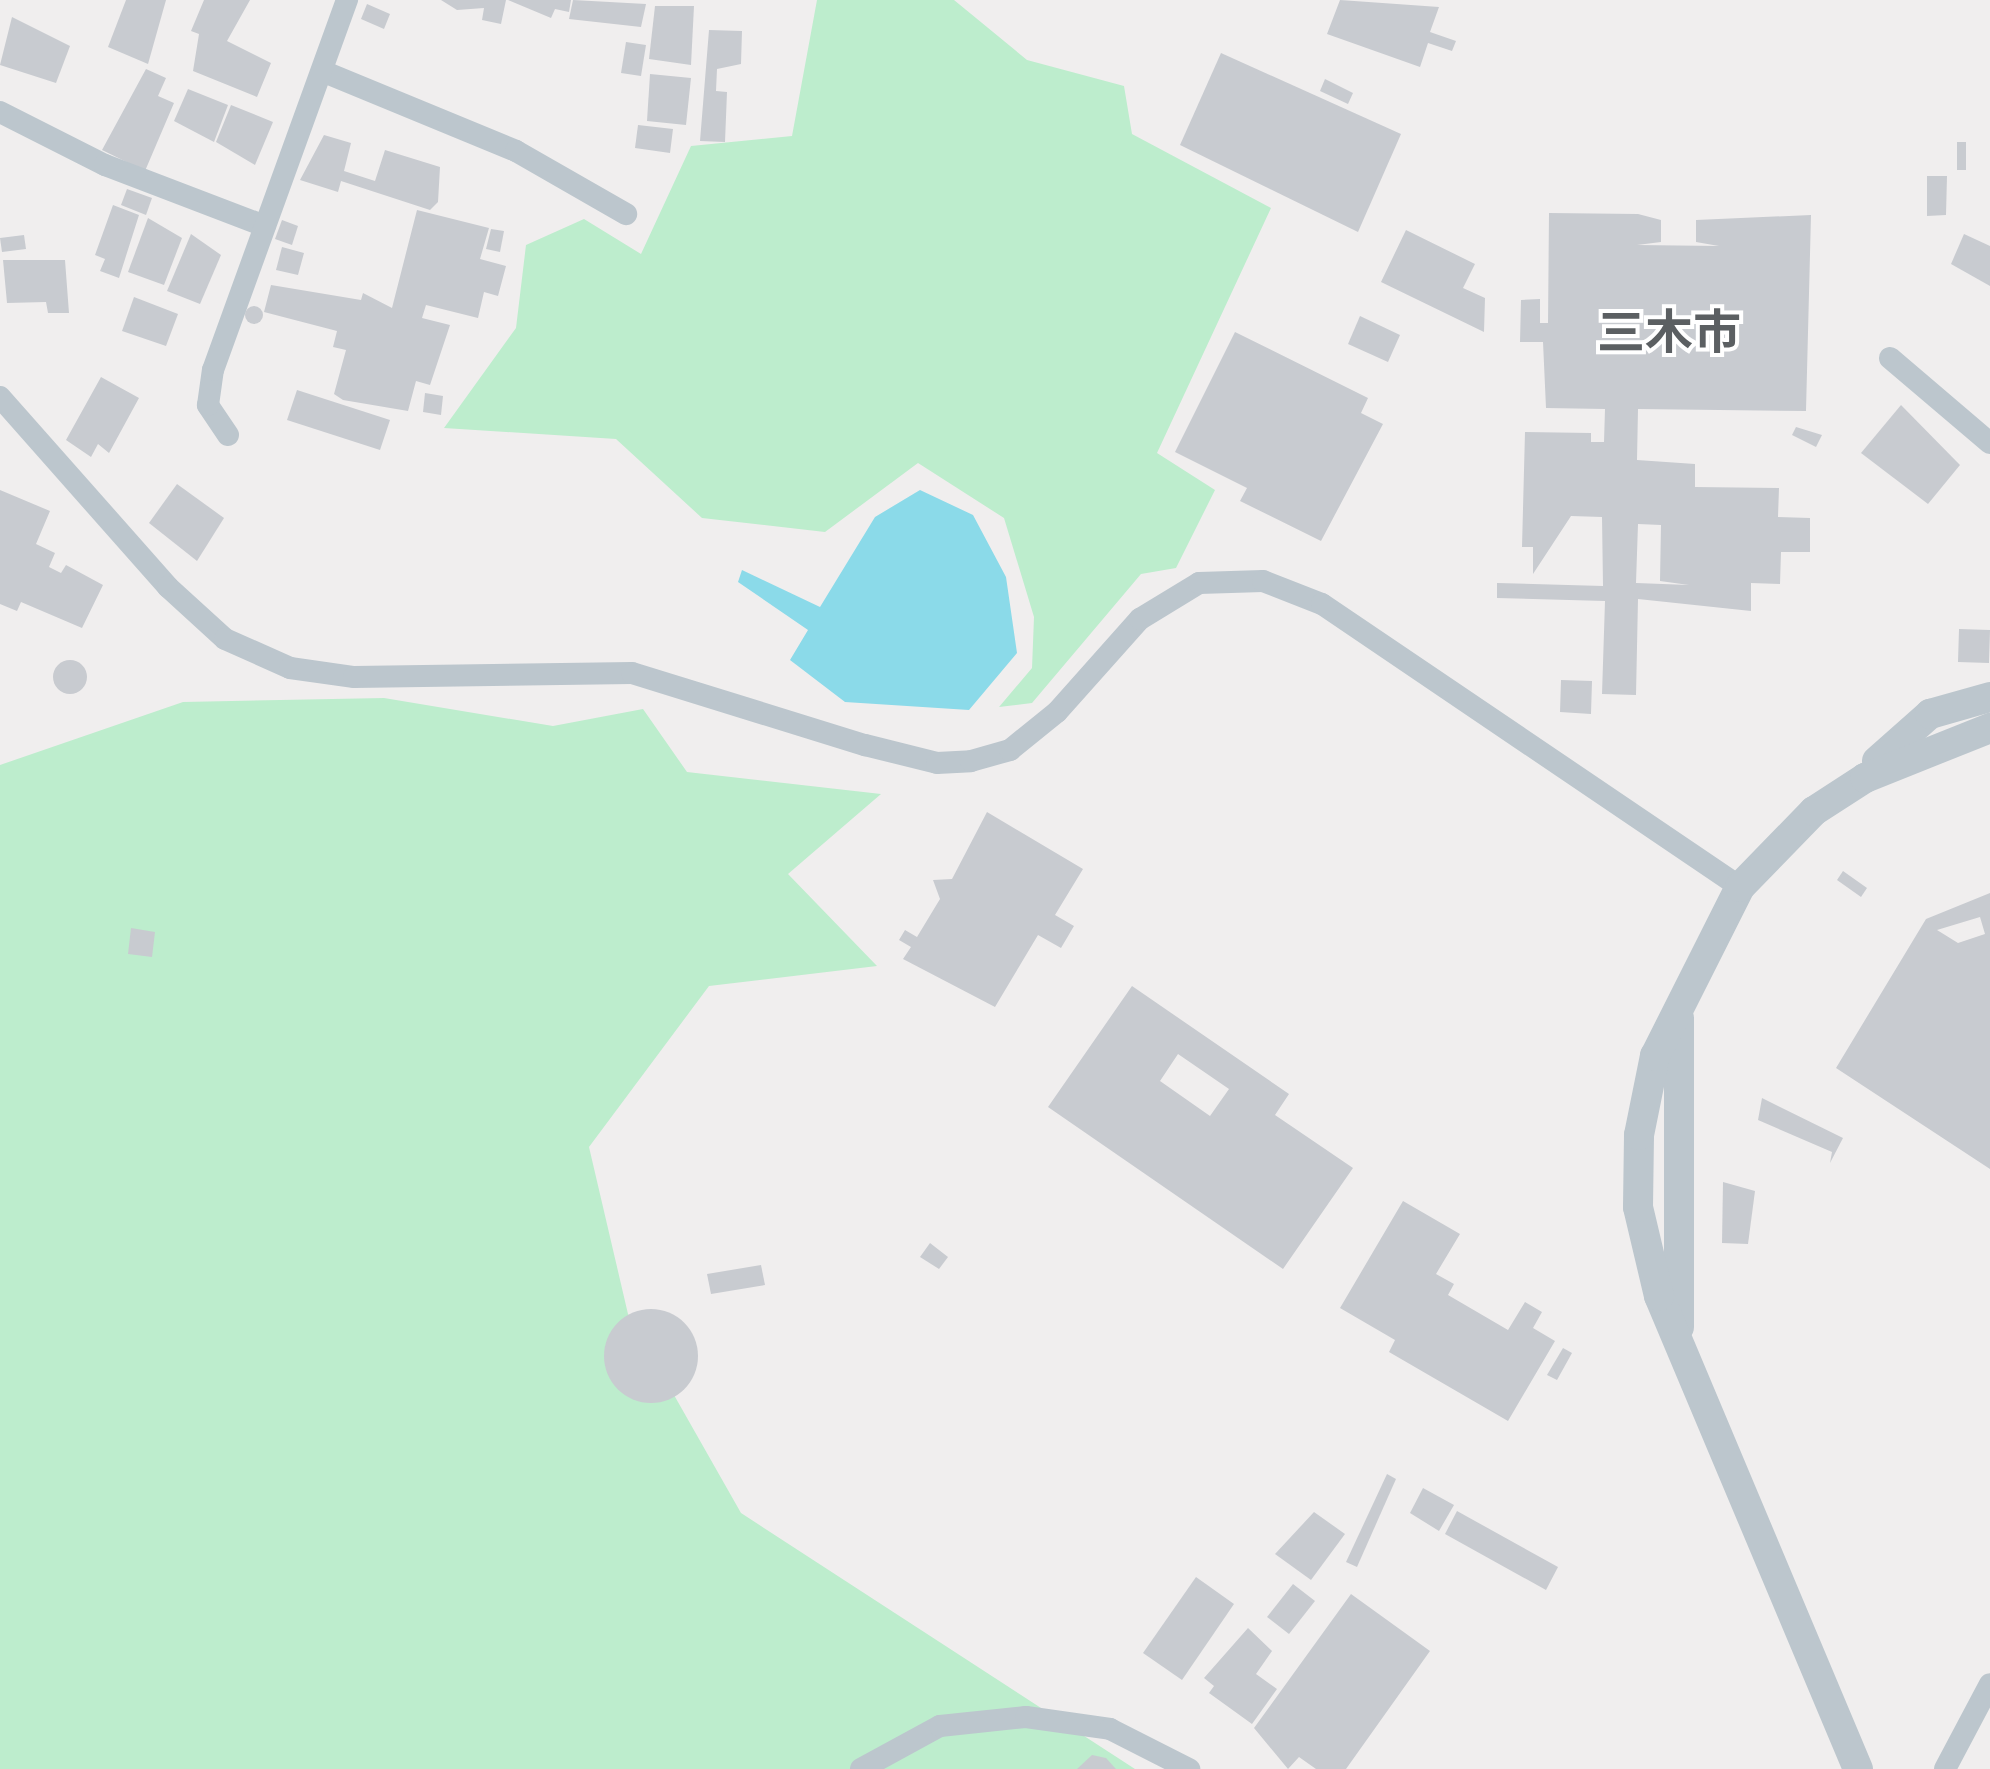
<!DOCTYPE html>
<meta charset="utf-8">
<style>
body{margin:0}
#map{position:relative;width:1990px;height:1769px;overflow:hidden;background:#f0eeee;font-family:Mulish,"Noto Sans JP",sans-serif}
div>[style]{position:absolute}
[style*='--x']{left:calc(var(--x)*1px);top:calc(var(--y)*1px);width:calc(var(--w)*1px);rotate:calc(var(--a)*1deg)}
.green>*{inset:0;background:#bdedcd}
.water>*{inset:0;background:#8bdae9}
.building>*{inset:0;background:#c8cbd0}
.round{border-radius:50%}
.minor>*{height:22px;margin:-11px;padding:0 11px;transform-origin:11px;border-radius:11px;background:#bcc6cd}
.tertiary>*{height:30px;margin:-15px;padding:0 15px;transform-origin:15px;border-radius:15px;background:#bcc6cd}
span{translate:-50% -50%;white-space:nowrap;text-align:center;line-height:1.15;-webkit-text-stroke:8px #fff;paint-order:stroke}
.town-label{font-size:48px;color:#5b5f62;font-weight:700}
</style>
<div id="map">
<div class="green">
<div style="clip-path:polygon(817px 0,954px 0,1027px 60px,1124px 86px,1132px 134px,1271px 208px,1157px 453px,1215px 490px,1176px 568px,1141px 574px,1032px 703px,999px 707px,1032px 668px,1034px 617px,1004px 518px,918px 463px,825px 532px,702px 518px,616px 439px,444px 428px,516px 328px,526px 245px,584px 219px,641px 254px,691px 146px,792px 136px)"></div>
<div style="clip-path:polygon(384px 698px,553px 726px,643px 709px,687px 772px,881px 794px,788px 874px,877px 966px,709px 986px,589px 1147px,628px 1314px,741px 1513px,1135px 1769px,0 1769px,0 765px,183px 702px)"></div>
</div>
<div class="water">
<div style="clip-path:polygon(920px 490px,973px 515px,1006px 577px,1017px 653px,969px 710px,845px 702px,790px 660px,808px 630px,738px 582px,742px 570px,820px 607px,875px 517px)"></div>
</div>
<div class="building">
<div style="clip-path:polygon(126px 0,166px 0,148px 64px,108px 47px)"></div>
<div style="clip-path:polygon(204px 0,250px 0,227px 41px,271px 63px,257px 97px,193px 71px,199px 34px,191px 31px)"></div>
<div style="clip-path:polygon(441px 0,506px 0,501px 24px,482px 20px,484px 8px,457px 10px)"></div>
<div style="clip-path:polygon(508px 0,571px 0,569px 12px,555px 9px,551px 18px)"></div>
<div style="clip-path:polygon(573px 0,646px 4px,641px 27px,569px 19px)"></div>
<div style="clip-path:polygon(1340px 0,1439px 7px,1430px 32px,1456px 41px,1452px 51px,1428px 43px,1420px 67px,1327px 34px)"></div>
<div style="clip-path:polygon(367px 4px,390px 14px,384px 29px,361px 19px)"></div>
<div style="clip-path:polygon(655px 6px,694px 6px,691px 65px,649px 59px)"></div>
<div style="clip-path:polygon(12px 17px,70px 46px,56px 83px,0 65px)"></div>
<div style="clip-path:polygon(709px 30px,742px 31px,741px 64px,717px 69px,716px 91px,727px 92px,725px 142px,700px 141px)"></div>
<div style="clip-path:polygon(626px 42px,646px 45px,641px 76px,621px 73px)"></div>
<div style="clip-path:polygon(1221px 53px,1401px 134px,1358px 232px,1180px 145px)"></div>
<div style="clip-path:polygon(146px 69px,166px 78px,158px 96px,174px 103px,145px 171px,102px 150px)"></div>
<div style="clip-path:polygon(650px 74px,691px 78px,686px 125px,647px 121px)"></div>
<div style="clip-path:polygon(1325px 79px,1353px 93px,1348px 104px,1320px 91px)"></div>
<div style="clip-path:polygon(188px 89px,228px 105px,214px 142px,174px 121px)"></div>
<div style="clip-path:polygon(231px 105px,273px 122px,255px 165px,216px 142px)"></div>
<div style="clip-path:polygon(638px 125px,673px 129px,670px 153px,635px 148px)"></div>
<div style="clip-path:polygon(324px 135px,351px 143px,344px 171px,375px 181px,385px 150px,440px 167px,438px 202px,430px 210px,341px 181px,338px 192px,300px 180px)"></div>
<div style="clip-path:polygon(1957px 142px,1966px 142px,1966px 170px,1957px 170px)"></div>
<div style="clip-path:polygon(1927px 176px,1947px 176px,1946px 215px,1927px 216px)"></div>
<div style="clip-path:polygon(127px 189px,152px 198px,146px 215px,121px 205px)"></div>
<div style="clip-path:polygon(113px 205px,139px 215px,119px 278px,100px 271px,105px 259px,95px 255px)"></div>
<div style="clip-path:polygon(417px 210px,489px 228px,480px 259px,506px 266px,498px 296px,484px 292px,478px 318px,426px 305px,422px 318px,450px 325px,430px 385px,416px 381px,408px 411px,343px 400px,334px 394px,346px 350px,333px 347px,337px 331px,264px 312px,271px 285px,361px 300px,363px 293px,392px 308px)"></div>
<div style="clip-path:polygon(evenodd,1549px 213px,1638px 214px,1661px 220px,1661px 242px,1637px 245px,1719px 246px,1696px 242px,1696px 220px,1811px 215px,1806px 411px,1638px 409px,1637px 460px,1695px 464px,1695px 487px,1779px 488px,1778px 517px,1810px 518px,1810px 552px,1781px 552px,1780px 584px,1751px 583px,1751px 611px,1638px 599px,1636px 695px,1602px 694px,1605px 601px,1497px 598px,1497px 583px,1603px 586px,1602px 517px,1571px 516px,1533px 574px,1533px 547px,1522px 547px,1525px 432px,1591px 433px,1591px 442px,1604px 442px,1605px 409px,1546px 408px,1543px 342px,1520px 342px,1521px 300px,1540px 299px,1540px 323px,1548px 323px,1549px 213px,1638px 524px,1661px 525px,1660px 581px,1689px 585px,1636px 583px,1638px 524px)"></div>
<div style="clip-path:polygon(148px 218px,182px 238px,164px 285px,128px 272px)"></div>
<div style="clip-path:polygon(282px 220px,298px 226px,292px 245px,275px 239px)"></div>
<div style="clip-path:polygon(491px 229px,504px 231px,500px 252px,486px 249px)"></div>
<div style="clip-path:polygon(1406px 230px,1475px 264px,1463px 288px,1485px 298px,1484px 332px,1381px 282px)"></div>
<div style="clip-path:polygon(191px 234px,221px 255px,200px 304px,167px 291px)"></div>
<div style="clip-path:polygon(1964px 234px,1990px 246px,1990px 286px,1951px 264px)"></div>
<div style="clip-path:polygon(24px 235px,26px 249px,2px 252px,0 238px)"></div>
<div style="clip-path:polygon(282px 247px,304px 253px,298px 275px,276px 270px)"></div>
<div style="clip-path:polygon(3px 260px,65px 260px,69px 313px,48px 313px,46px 302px,7px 303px)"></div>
<div style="clip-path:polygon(134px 297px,178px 314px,166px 346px,122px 331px)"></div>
<div class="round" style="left:245px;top:306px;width:18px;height:18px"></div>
<div style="clip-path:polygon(1360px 316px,1400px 335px,1388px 362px,1348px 344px)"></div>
<div style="clip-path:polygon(1235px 332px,1368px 398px,1361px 413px,1383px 424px,1321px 541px,1240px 501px,1247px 488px,1175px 452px)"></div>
<div style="clip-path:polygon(101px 377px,139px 398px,109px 453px,98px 444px,91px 457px,66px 440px)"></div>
<div style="clip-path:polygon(297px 390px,390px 420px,380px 450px,287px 420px)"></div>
<div style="clip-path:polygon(425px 393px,443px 396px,441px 415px,423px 412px)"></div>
<div style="clip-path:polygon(1901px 405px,1960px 465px,1928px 504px,1861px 453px)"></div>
<div style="clip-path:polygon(1796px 427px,1822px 435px,1816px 447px,1792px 435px)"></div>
<div style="clip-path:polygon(177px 484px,224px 518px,197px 561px,149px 523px)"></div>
<div style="clip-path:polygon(0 490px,50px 511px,36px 544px,55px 553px,49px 567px,61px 573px,66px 565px,103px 585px,82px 628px,21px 602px,17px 611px,0 604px)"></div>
<div style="clip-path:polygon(1959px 629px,1990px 630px,1989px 663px,1958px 662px)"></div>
<div class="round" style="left:53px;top:660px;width:34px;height:34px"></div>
<div style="clip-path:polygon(1561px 680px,1592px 681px,1591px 714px,1560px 712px)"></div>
<div style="clip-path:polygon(987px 812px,1083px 869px,1055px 915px,1074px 926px,1061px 948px,1038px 935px,995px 1007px,903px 959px,911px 947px,899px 940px,905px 930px,917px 937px,940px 899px,933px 880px,952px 879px)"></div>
<div style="clip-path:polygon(1843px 871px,1867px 888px,1861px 897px,1837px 880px)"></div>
<div style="clip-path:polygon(evenodd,1990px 893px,1990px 1169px,1836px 1068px,1926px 919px,1990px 893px,1980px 917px,1985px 934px,1958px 943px,1937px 930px,1980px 917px)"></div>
<div style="clip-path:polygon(131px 928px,155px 932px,152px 957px,128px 954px)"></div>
<div style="clip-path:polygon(evenodd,1132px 986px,1289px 1094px,1275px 1115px,1353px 1168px,1283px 1269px,1048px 1107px,1132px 986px,1178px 1054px,1229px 1089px,1210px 1116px,1160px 1081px,1178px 1054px)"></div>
<div style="clip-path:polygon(1762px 1098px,1843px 1138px,1830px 1163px,1832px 1152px,1758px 1120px)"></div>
<div style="clip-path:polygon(1723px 1182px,1755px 1191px,1748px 1244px,1722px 1243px)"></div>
<div style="clip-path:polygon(1403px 1201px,1460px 1234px,1436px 1274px,1454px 1284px,1448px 1295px,1508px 1330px,1525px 1302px,1542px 1312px,1533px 1328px,1555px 1341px,1508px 1421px,1389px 1352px,1395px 1340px,1340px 1308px)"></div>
<div style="clip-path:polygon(930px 1243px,948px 1257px,939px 1269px,920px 1257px)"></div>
<div style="clip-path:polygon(761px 1265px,765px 1285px,711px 1294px,707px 1274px)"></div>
<div class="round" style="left:604px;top:1309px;width:94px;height:94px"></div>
<div style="clip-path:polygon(1563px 1348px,1572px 1353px,1557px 1380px,1547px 1375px)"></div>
<div style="clip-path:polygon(1387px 1474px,1396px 1479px,1357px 1567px,1346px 1562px)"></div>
<div style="clip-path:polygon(1423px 1488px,1454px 1505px,1439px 1531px,1410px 1513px)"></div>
<div style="clip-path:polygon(1457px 1511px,1558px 1567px,1546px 1590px,1445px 1534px)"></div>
<div style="clip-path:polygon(1314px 1512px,1345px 1534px,1311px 1580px,1275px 1554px)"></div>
<div style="clip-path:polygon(1196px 1577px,1234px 1604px,1182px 1680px,1143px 1653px)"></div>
<div style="clip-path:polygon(1293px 1584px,1315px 1601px,1289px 1634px,1267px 1617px)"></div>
<div style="clip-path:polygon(1351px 1594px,1430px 1651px,1346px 1769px,1316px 1769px,1299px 1757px,1288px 1769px,1254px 1728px)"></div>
<div style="clip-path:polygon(1248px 1628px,1272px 1651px,1256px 1674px,1277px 1689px,1252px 1724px,1209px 1693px,1214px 1686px,1204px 1678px)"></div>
<div style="clip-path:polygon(1092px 1755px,1106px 1758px,1116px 1769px,1077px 1769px)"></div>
</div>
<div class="minor">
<div style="--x:322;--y:71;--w:210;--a:22.4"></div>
<div style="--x:516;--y:151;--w:127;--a:29.8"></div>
<div style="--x:0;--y:112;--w:118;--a:26.8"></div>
<div style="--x:105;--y:165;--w:171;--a:20.9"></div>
<div style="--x:1890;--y:358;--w:131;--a:40.4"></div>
<div style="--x:0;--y:397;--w:254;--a:48.5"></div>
<div style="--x:168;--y:587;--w:77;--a:42.4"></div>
<div style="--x:225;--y:639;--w:71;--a:24"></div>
<div style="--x:290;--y:668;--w:65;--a:8"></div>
<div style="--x:354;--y:677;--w:278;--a:-0.8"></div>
<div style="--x:632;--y:673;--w:244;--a:17.2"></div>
<div style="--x:865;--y:745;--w:74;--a:14"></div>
<div style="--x:937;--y:763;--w:34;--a:-3"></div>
<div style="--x:971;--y:761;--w:41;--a:-15.8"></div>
<div style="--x:1010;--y:750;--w:60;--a:-39"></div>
<div style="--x:1057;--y:712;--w:125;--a:-48.3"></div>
<div style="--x:1140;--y:619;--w:69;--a:-31.4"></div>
<div style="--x:1199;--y:583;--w:64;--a:-1.8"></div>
<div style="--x:1263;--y:581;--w:63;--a:21.3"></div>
<div style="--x:1322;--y:604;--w:505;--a:34.1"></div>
<div style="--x:228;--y:435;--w:36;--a:-124"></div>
<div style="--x:208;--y:405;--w:35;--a:-82"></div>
<div style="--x:213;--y:370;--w:394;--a:-70.1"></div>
<div style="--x:861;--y:1769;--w:90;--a:-28.6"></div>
<div style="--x:940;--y:1726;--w:86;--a:-6"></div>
<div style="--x:1026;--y:1717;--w:85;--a:8.1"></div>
<div style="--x:1110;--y:1729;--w:89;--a:26.9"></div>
<div style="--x:1945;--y:1769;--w:96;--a:-62.1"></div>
</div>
<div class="tertiary">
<div style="--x:1877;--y:761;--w:71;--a:-41.6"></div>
<div style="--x:1930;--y:714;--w:62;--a:-15.8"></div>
<div style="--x:1679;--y:1327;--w:309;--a:-90"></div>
<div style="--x:1858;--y:1769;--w:513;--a:-112.82"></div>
<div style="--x:1659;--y:1296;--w:91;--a:-103.3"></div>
<div style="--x:1638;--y:1207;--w:72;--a:-89.2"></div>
<div style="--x:1639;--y:1135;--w:81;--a:-78.6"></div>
<div style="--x:1655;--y:1056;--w:189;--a:-63.3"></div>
<div style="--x:1740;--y:887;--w:106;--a:-45.8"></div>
<div style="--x:1814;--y:811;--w:61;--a:-32.9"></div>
<div style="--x:1865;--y:778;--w:135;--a:-21.8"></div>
</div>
<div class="town-label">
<span style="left:1669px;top:332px">三木市</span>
</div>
</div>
